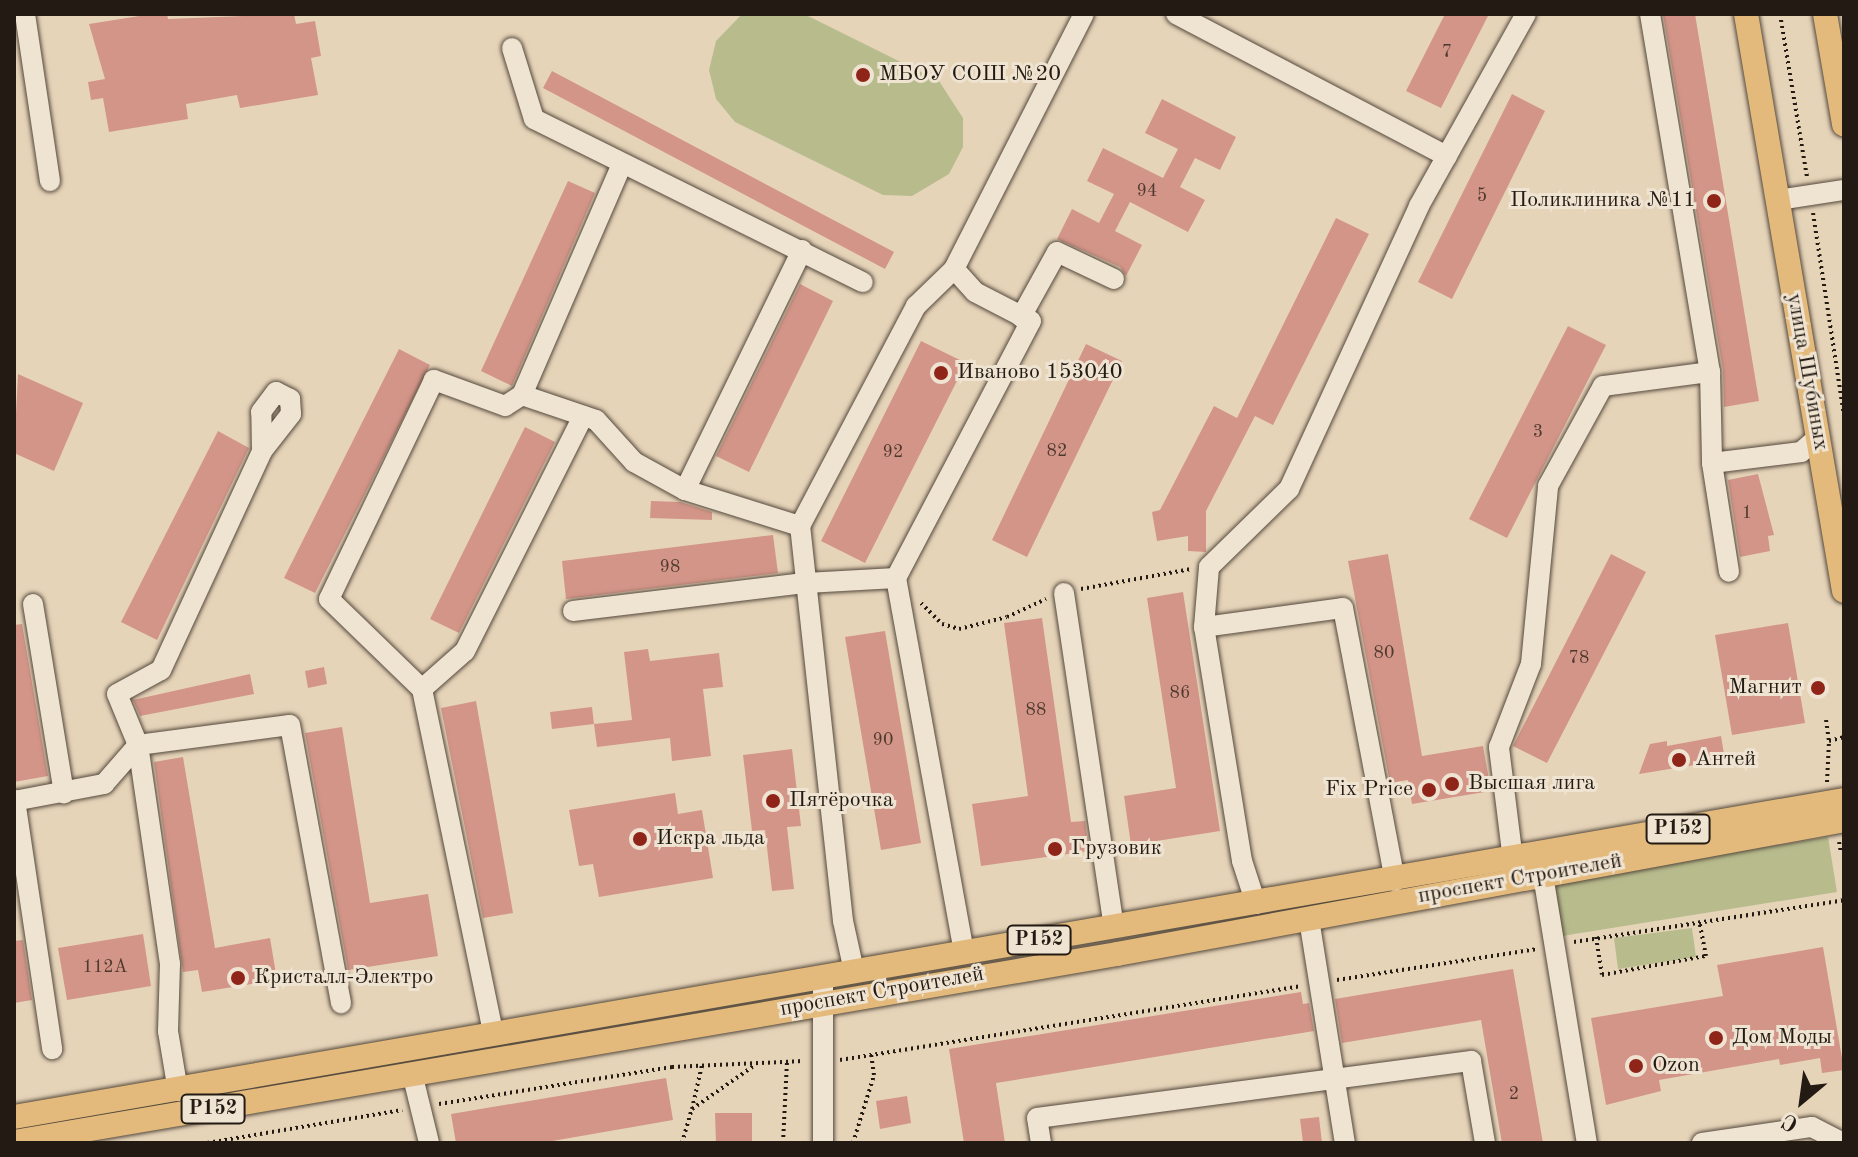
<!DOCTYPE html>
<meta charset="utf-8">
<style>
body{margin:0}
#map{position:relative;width:1858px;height:1157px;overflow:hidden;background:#e6d4b9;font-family:"Old Standard TT",serif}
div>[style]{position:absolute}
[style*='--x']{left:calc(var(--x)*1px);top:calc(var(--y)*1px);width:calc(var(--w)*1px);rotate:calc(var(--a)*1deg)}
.green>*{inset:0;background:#b8bc8d}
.building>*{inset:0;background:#d39588}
.path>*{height:4px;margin-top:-2px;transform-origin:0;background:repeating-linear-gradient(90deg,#231b13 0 2px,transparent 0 6px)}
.roads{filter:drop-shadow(0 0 2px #54493c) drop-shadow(0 0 2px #54493c)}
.minor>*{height:20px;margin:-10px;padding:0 10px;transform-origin:10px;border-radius:10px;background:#efe3d2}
.major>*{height:24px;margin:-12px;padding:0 12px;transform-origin:12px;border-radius:12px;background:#e3ba7c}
.dots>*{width:22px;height:22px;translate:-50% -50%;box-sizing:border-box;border:4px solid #efe3d2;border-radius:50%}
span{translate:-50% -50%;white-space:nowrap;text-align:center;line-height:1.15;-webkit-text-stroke:6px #efe3d2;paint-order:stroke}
.number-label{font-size:18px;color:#4f3a30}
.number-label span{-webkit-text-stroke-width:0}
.shield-label span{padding:2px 6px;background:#efe3d2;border:2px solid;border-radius:6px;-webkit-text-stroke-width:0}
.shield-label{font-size:20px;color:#231b13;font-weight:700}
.poi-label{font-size:22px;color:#231b13}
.left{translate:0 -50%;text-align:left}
.right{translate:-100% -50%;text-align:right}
.street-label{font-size:22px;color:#231b13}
.frame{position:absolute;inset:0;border:16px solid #231b13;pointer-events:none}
.north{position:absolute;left:1762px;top:1061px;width:80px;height:80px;-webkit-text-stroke:6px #efe3d2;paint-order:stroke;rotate:209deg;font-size:22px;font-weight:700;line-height:32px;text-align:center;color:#231b13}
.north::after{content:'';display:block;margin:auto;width:28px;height:36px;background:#231b13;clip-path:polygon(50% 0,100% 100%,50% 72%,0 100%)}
</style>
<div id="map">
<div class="green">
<div style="clip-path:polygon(742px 14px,804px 14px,939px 81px,963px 118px,963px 147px,949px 174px,912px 196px,883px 195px,735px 122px,716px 99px,709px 70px,716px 41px)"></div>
<div style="clip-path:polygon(1828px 837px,1837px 892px,1562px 936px,1553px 881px)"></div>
<div style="clip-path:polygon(1692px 928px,1696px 957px,1618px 969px,1614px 938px)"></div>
</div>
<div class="building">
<div style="clip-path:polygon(152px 14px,167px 14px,168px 19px,294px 14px,296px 24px,315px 21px,321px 56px,311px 58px,318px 95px,240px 108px,237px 95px,186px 104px,188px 119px,109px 132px,103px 98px,91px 100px,88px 82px,105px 79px,89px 24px)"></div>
<div style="clip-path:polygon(1445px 14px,1489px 14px,1441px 108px,1406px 91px)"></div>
<div style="clip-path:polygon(1663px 14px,1695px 14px,1759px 401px,1724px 407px,1723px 370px)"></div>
<div style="clip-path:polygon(552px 71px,894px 252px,885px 269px,543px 88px)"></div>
<div style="clip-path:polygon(1512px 94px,1545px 111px,1452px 299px,1418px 282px)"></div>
<div style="clip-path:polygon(1162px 99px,1236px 137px,1220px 170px,1195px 158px,1180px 187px,1205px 200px,1188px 232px,1130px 202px,1115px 231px,1142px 245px,1126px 276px,1120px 267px,1057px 239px,1072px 209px,1099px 223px,1114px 194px,1087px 181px,1103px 148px,1163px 178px,1178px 149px,1145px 133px)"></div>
<div style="clip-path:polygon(568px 181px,595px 193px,512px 386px,481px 371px)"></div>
<div style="clip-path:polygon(1336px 218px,1369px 234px,1273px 425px,1255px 416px,1206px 511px,1206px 552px,1188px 551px,1188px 536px,1157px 541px,1152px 512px,1160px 510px,1214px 406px,1237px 418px)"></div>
<div style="clip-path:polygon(800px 284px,833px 301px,749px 472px,716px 456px)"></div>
<div style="clip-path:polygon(1568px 326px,1606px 345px,1507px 538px,1469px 519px)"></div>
<div style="clip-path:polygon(921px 341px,966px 363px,865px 563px,821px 541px)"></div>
<div style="clip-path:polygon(1086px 344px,1122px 361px,1027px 557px,992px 540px)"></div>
<div style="clip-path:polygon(399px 349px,430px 365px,315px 593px,284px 578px)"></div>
<div style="clip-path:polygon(18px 374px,83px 403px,54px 471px,14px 453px)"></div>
<div style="clip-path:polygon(525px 427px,555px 442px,459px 633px,430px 619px)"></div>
<div style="clip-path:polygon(218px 431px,249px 448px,157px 640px,121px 622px)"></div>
<div style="clip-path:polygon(1758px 474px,1774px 535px,1768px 536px,1770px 551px,1740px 557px,1728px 480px)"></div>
<div style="clip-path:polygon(651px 501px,680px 502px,712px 512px,712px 520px,650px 518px)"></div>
<div style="clip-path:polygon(773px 535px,778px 573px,566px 599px,562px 561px)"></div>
<div style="clip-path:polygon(1388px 554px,1422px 756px,1483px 746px,1491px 791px,1412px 804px,1408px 780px,1390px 783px,1348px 561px)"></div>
<div style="clip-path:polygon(1611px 554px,1646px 572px,1547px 763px,1513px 746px)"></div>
<div style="clip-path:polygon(1183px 592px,1220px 831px,1131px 845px,1124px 796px,1176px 788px,1147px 598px)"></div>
<div style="clip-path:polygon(1042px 618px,1071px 822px,1085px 821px,1089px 851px,981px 866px,972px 804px,1028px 796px,1004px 623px)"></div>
<div style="clip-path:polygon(1788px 623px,1805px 723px,1732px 735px,1715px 635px)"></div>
<div style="clip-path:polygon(22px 624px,48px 776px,14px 782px,14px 625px)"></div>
<div style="clip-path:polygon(885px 631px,921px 843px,881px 850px,845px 637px)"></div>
<div style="clip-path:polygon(648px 649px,650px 661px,719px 653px,723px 687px,703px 689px,711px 756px,672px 761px,670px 738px,597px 747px,594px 724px,632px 720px,624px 652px)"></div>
<div style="clip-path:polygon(324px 667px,327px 684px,308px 688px,305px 671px)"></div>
<div style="clip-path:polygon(250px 674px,254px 694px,140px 716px,133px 700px)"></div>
<div style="clip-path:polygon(476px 701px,513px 913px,483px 918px,441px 708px)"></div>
<div style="clip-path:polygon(592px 707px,594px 724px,552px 729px,550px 712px)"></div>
<div style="clip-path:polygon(342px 727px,370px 903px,428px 894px,438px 956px,348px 970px,305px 733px)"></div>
<div style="clip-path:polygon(1721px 736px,1725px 760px,1639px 774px,1650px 744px,1667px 741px,1667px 746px)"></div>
<div style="clip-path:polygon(792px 749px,801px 826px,787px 827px,794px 889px,772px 891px,765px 830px,752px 831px,743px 755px)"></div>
<div style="clip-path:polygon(183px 757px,215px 948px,270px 938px,277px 980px,202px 992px,198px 970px,183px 972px,154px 762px)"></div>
<div style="clip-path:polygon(675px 793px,678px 814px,702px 810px,713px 878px,599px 897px,593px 864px,579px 866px,569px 810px)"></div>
<div style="clip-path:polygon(143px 934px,151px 986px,67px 1000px,58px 948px)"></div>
<div style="clip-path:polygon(23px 940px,32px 1000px,14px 1003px,14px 941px)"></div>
<div style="clip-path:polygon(1823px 947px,1844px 1070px,1822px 1073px,1820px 1058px,1780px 1065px,1779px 1059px,1659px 1080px,1661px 1091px,1606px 1105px,1591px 1018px,1723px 996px,1717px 965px)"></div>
<div style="clip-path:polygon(1513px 969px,1543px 1143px,1502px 1143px,1481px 1020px,1342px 1043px,1335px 999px)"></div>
<div style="clip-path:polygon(1301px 992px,1303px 1004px,1309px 1003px,1314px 1031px,996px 1083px,1005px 1143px,964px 1143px,949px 1049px)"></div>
<div style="clip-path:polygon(666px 1078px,673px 1120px,541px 1143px,456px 1143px,451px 1114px)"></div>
<div style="clip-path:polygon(907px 1096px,911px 1123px,880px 1129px,876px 1101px)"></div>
<div style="clip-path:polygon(715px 1113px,752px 1113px,752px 1143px,716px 1143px)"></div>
<div style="clip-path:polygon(1319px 1117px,1322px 1143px,1303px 1143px,1300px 1119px)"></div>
</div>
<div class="path">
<div style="--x:1780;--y:14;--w:165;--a:80.6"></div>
<div style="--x:1813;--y:213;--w:205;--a:81.3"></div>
<div style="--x:1081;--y:589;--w:112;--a:-10.3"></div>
<div style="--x:921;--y:603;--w:30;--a:45"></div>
<div style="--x:942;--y:624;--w:18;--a:16"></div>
<div style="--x:959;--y:629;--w:49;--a:-14"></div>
<div style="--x:1007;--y:617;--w:43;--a:-24.8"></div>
<div style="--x:1826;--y:720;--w:21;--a:82"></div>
<div style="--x:1829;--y:741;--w:16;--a:-15"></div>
<div style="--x:1827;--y:782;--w:41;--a:-87.2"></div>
<div style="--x:1839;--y:842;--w:10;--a:79"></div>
<div style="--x:1844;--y:852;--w:18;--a:90"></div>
<div style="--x:1596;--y:937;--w:38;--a:81"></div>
<div style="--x:1602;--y:975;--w:106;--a:-10.4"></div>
<div style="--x:1706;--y:956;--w:36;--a:-101"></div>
<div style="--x:1574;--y:942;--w:273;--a:-8.8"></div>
<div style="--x:1337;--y:980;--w:203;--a:-8.8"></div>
<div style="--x:840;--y:1060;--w:466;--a:-9.1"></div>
<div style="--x:439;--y:1104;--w:236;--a:-9"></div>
<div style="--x:672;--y:1067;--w:131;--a:-2.6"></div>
<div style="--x:692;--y:1109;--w:45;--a:-77.2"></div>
<div style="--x:207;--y:1143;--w:198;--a:-9.6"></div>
<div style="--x:682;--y:1143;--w:35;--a:-74"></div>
<div style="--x:692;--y:1109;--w:77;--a:-34.9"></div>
<div style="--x:783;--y:1143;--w:81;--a:-87.2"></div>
<div style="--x:853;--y:1143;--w:71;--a:-72.8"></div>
<div style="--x:874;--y:1075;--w:21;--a:-98"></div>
</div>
<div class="roads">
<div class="minor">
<div style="--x:25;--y:14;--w:169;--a:81.5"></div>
<div style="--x:1176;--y:14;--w:306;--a:27.7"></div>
<div style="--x:1650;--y:14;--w:363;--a:80.5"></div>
<div style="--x:1710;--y:372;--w:91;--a:88.7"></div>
<div style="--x:1712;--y:463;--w:110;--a:81.1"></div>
<div style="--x:512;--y:48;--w:74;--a:72.8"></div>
<div style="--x:534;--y:119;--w:367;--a:26.4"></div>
<div style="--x:622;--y:164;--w:252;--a:113.4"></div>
<div style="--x:522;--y:395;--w:78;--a:18.7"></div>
<div style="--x:596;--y:420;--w:57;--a:47.9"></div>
<div style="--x:634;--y:462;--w:58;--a:28.8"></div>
<div style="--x:685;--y:490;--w:267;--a:-64"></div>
<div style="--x:1778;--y:200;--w:67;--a:-8.6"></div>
<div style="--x:1021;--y:317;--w:74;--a:-61"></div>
<div style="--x:1057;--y:252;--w:63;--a:25.3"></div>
<div style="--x:522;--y:395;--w:20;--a:147"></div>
<div style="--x:505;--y:406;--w:76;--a:-159.9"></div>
<div style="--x:434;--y:380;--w:243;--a:115.6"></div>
<div style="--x:329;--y:599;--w:129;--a:44.1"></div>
<div style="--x:422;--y:689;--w:57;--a:-41.5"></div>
<div style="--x:465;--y:651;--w:263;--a:-63.3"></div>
<div style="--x:1712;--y:463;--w:90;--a:-7"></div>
<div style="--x:1801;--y:452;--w:23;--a:-41"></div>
<div style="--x:685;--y:490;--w:121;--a:17.4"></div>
<div style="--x:896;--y:578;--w:381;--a:79.7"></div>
<div style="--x:1064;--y:593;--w:338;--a:81.5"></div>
<div style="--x:33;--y:604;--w:192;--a:80.7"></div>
<div style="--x:573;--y:611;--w:235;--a:-6.9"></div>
<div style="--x:806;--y:583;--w:90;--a:-3.2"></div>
<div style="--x:896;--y:578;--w:290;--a:-62.3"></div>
<div style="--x:1031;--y:321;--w:63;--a:-152.6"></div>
<div style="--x:975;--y:292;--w:31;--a:-132"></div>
<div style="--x:1204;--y:627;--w:140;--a:-7.8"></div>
<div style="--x:1343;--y:608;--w:278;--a:79.2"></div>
<div style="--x:422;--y:689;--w:351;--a:78.3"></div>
<div style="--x:15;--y:800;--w:252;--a:81.5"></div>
<div style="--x:14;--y:801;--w:92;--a:-10.7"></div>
<div style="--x:104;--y:784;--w:52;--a:-48.9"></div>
<div style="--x:138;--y:745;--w:153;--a:-7.5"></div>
<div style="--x:290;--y:725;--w:283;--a:79.6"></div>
<div style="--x:1513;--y:860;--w:114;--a:-97.1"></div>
<div style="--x:1499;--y:747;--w:89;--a:-68.9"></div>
<div style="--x:1531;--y:664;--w:179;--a:-84.5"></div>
<div style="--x:1548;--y:486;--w:114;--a:-61.2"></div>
<div style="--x:1603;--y:386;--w:108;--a:-7.5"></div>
<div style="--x:1543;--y:875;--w:272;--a:80.7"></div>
<div style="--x:1256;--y:904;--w:45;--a:-108"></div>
<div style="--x:1242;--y:861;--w:237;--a:-99.2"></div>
<div style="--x:1204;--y:627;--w:60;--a:-85.2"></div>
<div style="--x:1209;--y:567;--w:112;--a:-44.3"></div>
<div style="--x:1289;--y:489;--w:311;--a:-65.3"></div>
<div style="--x:1419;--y:206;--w:220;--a:-60.9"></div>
<div style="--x:1309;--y:919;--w:227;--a:80.9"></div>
<div style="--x:854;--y:971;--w:51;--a:-102.4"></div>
<div style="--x:843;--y:921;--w:397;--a:-96.2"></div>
<div style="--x:800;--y:526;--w:249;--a:-62.2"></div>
<div style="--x:916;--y:306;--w:53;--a:-44.2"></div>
<div style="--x:954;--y:269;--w:286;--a:-63"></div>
<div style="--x:412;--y:1073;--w:72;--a:76.3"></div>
<div style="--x:178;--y:1091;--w:61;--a:-99.5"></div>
<div style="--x:168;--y:1031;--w:67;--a:-88.3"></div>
<div style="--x:170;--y:964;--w:221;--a:-98.3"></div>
<div style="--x:138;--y:745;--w:55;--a:-112.4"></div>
<div style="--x:117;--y:694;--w:50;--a:-28.6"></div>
<div style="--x:161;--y:670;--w:241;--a:-65.2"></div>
<div style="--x:262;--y:451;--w:39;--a:-91"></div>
<div style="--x:261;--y:412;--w:25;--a:-53"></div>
<div style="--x:276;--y:392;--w:16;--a:27"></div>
<div style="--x:290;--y:399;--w:15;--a:86"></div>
<div style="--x:291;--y:414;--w:47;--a:128.1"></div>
<div style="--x:823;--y:1143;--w:166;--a:-90"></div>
<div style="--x:1041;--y:1143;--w:25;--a:-99"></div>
<div style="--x:1037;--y:1118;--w:438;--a:-7.5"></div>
<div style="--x:1471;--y:1061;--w:83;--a:80.3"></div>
<div style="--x:1702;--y:1143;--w:111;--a:-8.3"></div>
<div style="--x:1812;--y:1127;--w:36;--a:27"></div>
</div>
<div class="major">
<div style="--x:1746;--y:14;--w:585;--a:80.36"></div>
<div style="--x:1825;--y:14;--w:112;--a:80.2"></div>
<div style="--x:14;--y:1117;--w:1857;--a:-9.83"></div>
<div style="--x:14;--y:1142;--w:1119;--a:-9.67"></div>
<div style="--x:1117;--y:954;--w:739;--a:-10.44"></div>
</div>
</div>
<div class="dots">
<div style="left:863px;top:75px;background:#8f2418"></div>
<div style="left:1714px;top:201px;background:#8f2418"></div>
<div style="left:941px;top:373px;background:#8f2418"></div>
<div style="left:1818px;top:688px;background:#8f2418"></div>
<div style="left:1679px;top:760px;background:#8f2418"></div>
<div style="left:1452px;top:784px;background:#8f2418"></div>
<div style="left:1429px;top:790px;background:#8f2418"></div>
<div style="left:773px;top:801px;background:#8f2418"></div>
<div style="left:640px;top:839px;background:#8f2418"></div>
<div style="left:1055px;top:849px;background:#8f2418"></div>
<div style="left:238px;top:978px;background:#8f2418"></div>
<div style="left:1716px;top:1038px;background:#8f2418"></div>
<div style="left:1636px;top:1066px;background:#8f2418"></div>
</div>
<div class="number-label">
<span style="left:1447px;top:52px">7</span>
<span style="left:1147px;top:191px">94</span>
<span style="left:1482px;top:196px">5</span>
<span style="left:1538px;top:432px">3</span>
<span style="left:1057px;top:451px">82</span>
<span style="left:893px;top:452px">92</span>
<span style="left:1747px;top:513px">1</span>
<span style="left:670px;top:567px">98</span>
<span style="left:1384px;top:653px">80</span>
<span style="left:1579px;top:658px">78</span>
<span style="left:1180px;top:693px">86</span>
<span style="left:1036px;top:710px">88</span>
<span style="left:883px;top:740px">90</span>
<span style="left:105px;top:967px">112А</span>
<span style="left:1514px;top:1094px">2</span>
</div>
<div class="shield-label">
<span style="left:1678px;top:829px">Р152</span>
<span style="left:1039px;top:940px">Р152</span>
<span style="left:213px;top:1109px">Р152</span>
</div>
<div class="poi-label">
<span class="left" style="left:879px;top:75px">МБОУ СОШ №20</span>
<span class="right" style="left:1696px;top:201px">Поликлиника №11</span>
<span class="left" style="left:957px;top:373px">Иваново 153040</span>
<span class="right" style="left:1802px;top:688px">Магнит</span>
<span class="left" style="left:1695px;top:760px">Антей</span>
<span class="left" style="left:1468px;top:784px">Высшая лига</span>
<span class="right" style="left:1413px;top:790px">Fix Price</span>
<span class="left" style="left:789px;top:801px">Пятёрочка</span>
<span class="left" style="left:656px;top:839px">Искра льда</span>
<span class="left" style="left:1071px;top:849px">Грузовик</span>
<span class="left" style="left:254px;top:978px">Кристалл-Электро</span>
<span class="left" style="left:1732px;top:1038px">Дом Моды</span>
<span class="left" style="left:1652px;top:1066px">Ozon</span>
</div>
<div class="street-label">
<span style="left:1807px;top:372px;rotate:80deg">улица Шубиных</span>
<span style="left:1520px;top:879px;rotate:-10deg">проспект Строителей</span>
<span style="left:882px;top:992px;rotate:-10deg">проспект Строителей</span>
</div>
<div class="frame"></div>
<div class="north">С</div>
</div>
